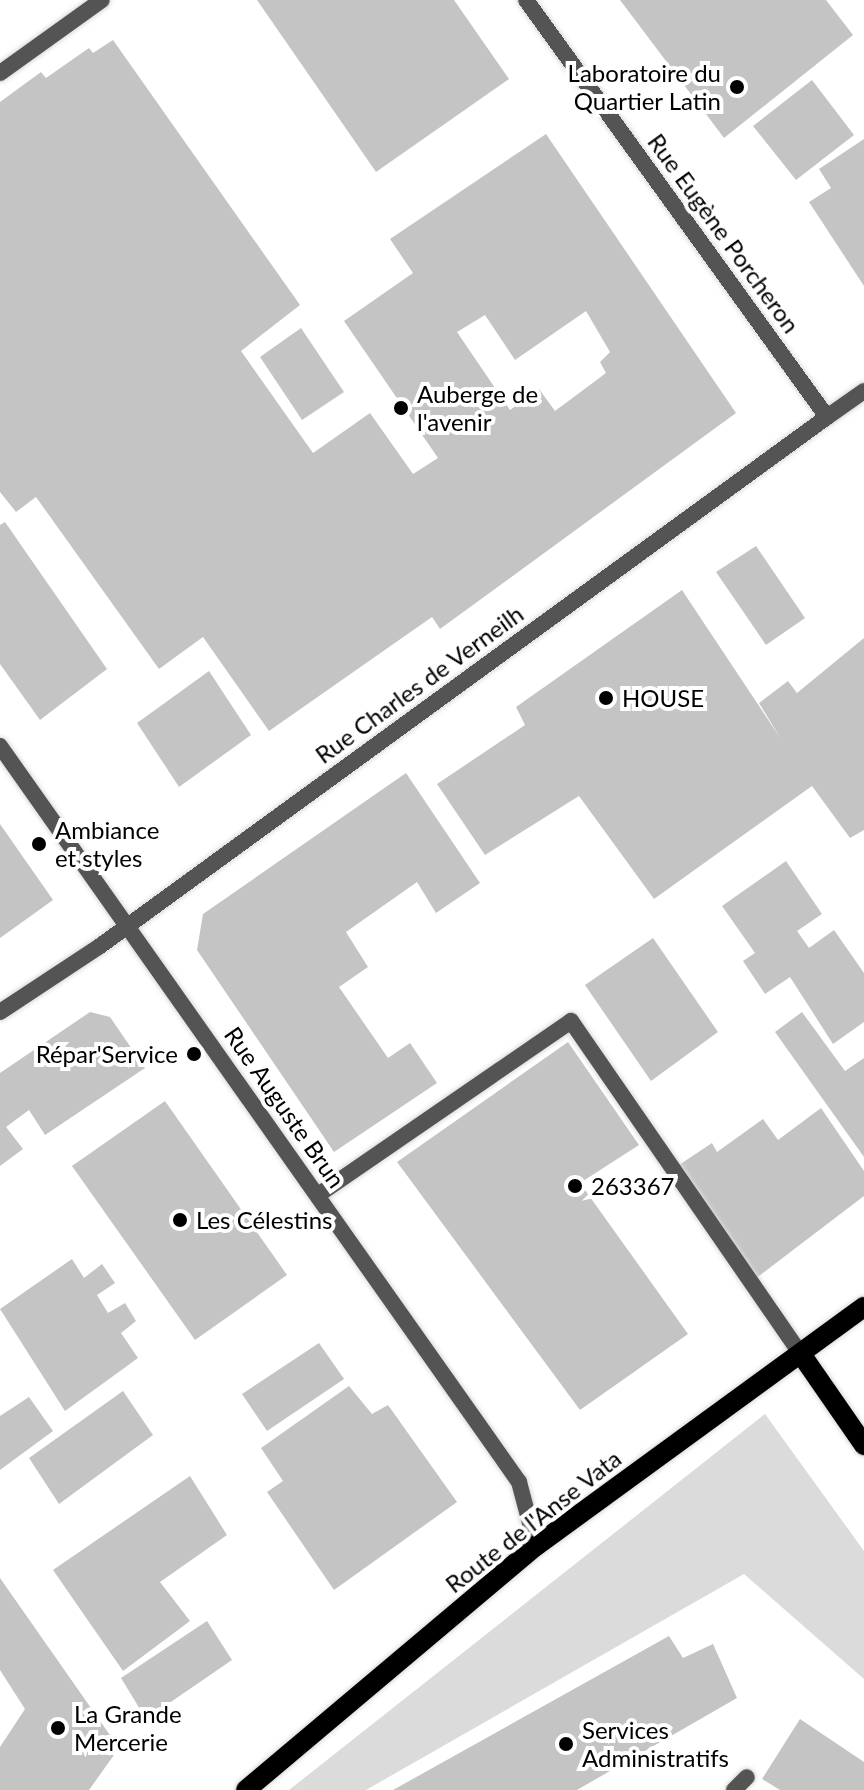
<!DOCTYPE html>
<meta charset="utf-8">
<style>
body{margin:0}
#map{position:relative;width:864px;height:1790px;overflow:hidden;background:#fff;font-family:Lato,sans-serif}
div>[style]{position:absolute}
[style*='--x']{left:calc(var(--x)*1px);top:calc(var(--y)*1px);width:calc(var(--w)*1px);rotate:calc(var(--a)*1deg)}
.green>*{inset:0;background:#dbdbdb}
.building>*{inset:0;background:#c4c4c4}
.roads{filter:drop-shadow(0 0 2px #dbdbdb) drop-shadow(0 0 2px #dbdbdb)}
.service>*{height:16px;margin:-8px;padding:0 8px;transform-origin:8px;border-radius:8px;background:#545454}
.minor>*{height:16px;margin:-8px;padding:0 8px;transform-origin:8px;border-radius:8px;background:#545454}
.tertiary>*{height:16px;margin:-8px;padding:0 8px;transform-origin:8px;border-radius:8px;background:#545454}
.primary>*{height:20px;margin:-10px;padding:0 10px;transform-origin:10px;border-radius:10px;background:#000}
.dots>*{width:22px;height:22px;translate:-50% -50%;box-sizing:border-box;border:4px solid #fff;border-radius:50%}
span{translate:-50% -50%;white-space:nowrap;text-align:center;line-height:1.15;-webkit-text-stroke:8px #fff;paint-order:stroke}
.poi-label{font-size:24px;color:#000}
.right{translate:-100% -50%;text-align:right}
.left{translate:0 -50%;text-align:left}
.street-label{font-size:24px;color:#000}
</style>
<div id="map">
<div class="green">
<div style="clip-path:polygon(765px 1414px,864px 1551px,864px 1679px,744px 1574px,366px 1790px,289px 1790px)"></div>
</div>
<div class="building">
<div style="clip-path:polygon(257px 0,454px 0,509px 79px,376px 172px)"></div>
<div style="clip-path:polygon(620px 0,826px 0,853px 35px,724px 138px)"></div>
<div style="clip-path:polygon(evenodd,113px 40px,300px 305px,241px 351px,313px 453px,370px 413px,413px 474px,438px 458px,344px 321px,413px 273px,390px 239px,546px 134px,736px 413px,440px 629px,432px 617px,269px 731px,203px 637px,159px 669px,36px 497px,16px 512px,0 492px,0 102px,41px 72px,46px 78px,89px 48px,93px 53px,113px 40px,586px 311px,610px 352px,600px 362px,606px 373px,555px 411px,539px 389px,510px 410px,457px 332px,485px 315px,515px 360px,586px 311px)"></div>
<div style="clip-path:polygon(812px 80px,854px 135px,796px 180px,753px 126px)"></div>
<div style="clip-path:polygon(864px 139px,864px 286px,809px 202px,831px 188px,819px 169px)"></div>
<div style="clip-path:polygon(301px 328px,344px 392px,302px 420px,260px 357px)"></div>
<div style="clip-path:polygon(5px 522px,107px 669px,40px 720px,0 664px,0 525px)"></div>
<div style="clip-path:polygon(756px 546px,805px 618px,766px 645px,716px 572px)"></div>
<div style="clip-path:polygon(682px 590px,781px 739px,759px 703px,788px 681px,797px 693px,864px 638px,864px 830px,850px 838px,812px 786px,654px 899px,579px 796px,485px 855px,437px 784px,525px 725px,516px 707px)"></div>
<div style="clip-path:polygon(209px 671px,251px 735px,179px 787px,137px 723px)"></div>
<div style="clip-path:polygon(406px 773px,480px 883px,436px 913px,417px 882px,346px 932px,368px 967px,339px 987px,388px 1058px,410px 1043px,437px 1083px,334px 1152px,197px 950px,203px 914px)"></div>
<div style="clip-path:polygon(0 824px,53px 900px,0 938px)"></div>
<div style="clip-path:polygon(786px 861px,822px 914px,797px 931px,809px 948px,834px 930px,864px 973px,864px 1022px,833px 1044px,790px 977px,765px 994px,743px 961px,755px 953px,722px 906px)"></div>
<div style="clip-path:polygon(653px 938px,718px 1032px,651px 1081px,585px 985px)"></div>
<div style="clip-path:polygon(90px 1012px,110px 1017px,145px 1068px,45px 1135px,29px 1110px,6px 1127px,23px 1149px,0 1166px,0 1073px)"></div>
<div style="clip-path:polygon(802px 1012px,845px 1071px,864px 1058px,864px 1157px,775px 1032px)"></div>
<div style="clip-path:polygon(568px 1042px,639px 1145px,580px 1183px,688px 1334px,580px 1410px,397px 1162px)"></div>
<div style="clip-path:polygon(165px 1101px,287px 1275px,195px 1340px,72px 1166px)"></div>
<div style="clip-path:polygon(821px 1108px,864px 1171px,864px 1196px,755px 1279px,679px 1165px,712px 1143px,717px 1152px,763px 1119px,778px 1140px)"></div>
<div style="clip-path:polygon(72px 1259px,84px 1278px,102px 1264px,115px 1283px,97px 1295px,108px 1313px,125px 1303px,136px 1321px,121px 1333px,138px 1358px,65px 1411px,0 1309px)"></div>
<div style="clip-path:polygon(319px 1343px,344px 1379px,267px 1431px,242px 1394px)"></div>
<div style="clip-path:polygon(349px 1386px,372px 1414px,388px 1405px,457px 1502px,334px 1590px,267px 1492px,283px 1481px,261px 1448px)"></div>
<div style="clip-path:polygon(123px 1391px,153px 1435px,59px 1504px,29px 1458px)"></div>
<div style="clip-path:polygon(29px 1397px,53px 1431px,0 1470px,0 1416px)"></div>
<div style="clip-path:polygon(190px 1476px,227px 1535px,160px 1582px,190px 1621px,123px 1671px,53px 1570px)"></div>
<div style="clip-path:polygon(0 1578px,119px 1748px,89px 1790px,0 1790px,0 1747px,25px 1709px,0 1670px)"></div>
<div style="clip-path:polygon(207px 1621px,232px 1660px,146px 1719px,121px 1678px)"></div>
<div style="clip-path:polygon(669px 1636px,683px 1658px,713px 1644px,737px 1698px,577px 1790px,393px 1790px)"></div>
<div style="clip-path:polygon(800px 1719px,864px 1762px,864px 1790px,780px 1790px,762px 1779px)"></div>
</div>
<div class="roads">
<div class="service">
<div style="--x:734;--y:1790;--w:18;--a:-45"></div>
</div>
<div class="minor">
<div style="--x:0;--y:73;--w:125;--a:-35.6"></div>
<div style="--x:827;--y:417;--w:45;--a:-35.1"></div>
<div style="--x:318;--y:1195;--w:307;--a:-34.5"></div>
<div style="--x:571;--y:1021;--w:405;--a:55.4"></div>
</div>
<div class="tertiary">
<div style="--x:0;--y:746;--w:901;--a:54.81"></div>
<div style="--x:519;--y:1482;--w:66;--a:75.1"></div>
<div style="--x:0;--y:1012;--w:120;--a:-33.4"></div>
<div style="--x:100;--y:946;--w:899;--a:-36.04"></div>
<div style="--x:827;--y:417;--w:514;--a:-125.82"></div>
</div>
<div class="primary">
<div style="--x:801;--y:1354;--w:111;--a:55.3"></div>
<div style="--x:246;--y:1790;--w:379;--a:-40.1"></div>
<div style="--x:536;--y:1546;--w:406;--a:-36.1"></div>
</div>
</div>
<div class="dots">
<div style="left:737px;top:87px;background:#000"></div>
<div style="left:401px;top:408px;background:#000"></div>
<div style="left:606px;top:698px;background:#000"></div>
<div style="left:39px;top:844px;background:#000"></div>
<div style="left:194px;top:1054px;background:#000"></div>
<div style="left:575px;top:1186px;background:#000"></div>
<div style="left:180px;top:1220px;background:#000"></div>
<div style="left:58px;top:1728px;background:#000"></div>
<div style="left:566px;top:1744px;background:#000"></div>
</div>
<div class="poi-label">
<span class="right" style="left:721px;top:87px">Laboratoire du<br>Quartier Latin</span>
<span class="left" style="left:417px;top:408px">Auberge de<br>l'avenir</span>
<span class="left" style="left:622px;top:698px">HOUSE</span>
<span class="left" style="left:55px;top:844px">Ambiance<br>et styles</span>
<span class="right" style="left:178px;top:1054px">Répar'Service</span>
<span class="left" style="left:591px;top:1186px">263367</span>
<span class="left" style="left:196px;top:1220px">Les Célestins</span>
<span class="left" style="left:74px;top:1728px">La Grande<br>Mercerie</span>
<span class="left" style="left:582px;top:1744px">Services<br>Administratifs</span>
</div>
<div class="street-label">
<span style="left:724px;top:233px;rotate:54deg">Rue Eugène Porcheron</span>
<span style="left:419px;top:684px;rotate:-36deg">Rue Charles de Verneilh</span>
<span style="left:285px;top:1107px;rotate:55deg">Rue Auguste Brun</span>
<span style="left:533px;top:1521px;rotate:-38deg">Route de l'Anse Vata</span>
</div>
</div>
